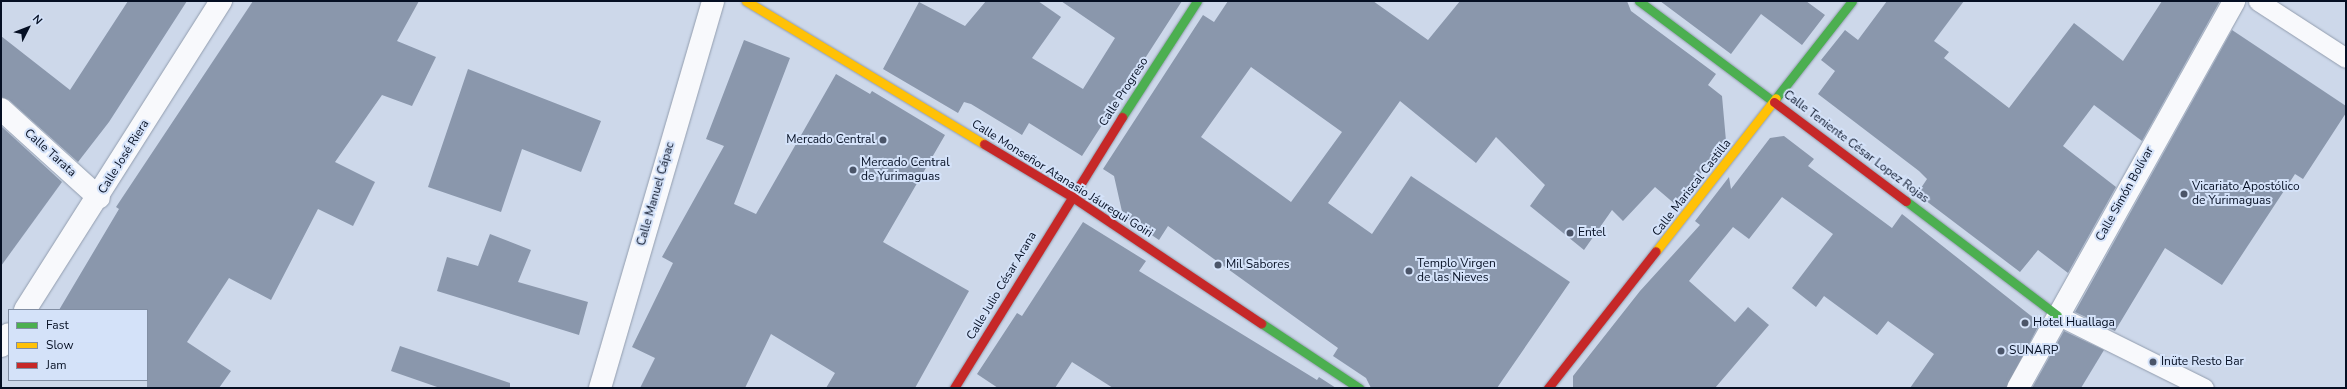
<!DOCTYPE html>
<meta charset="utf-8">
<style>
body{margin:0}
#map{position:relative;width:2347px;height:389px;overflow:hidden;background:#cdd8ea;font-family:"Nunito Sans",sans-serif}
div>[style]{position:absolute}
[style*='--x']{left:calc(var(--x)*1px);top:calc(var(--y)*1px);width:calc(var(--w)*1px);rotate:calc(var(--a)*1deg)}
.building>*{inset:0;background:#8a97ac}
.roads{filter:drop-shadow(0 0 1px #929dae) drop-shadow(0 0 1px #929dae)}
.lane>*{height:19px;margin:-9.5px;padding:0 9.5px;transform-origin:9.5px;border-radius:9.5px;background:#f8f9fc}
.street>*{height:22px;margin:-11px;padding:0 11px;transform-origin:11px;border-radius:11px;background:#f8f9fc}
.fast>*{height:9px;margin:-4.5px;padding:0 4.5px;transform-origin:4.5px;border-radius:4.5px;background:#4caf50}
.slow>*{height:9px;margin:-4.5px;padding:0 4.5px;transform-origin:4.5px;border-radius:4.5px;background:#ffc107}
.jam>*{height:9px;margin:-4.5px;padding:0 4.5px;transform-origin:4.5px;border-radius:4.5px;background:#c62828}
.dots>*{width:11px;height:11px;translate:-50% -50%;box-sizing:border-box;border:2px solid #d4e2f9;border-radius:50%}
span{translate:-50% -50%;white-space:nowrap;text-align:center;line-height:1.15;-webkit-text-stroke:4px #d4e2f9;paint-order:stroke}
.street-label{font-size:12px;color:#050f23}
.poi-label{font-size:12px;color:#050f23}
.right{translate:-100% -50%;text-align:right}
.left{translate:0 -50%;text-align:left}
.frame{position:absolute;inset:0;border:2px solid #050f23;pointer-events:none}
.legend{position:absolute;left:8px;top:309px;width:140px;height:72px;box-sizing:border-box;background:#d4e2f9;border:1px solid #818ea3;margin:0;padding:5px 7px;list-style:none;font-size:12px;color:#050f23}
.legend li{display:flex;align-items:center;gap:8px;height:20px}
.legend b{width:20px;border:1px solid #818ea3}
.north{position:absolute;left:8px;top:8px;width:40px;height:40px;-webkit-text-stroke:3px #d4e2f9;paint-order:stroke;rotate:48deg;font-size:11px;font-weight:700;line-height:16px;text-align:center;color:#050f23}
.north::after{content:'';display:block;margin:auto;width:14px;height:18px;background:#050f23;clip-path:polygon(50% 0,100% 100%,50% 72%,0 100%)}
</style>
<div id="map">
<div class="building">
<div style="clip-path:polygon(128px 1px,187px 1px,109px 122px,78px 162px,9px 100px,1px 97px,1px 36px,70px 90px)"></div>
<div style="clip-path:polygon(253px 1px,419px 1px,397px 41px,436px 57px,412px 106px,382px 95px,335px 162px,375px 182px,353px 226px,318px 209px,271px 300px,229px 278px,187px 342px,231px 371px,219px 388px,147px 388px,147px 310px,59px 310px,119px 209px,116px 207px)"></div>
<div style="clip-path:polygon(986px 1px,1038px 1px,1061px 17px,1032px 58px,1083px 89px,1115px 38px,1061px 1px,1182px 1px,1082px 156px,1029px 123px,1022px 135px,971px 104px,964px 102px,958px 113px,883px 69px,919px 2px,965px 26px)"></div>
<div style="clip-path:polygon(evenodd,1228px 1px,1373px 1px,1428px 40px,1460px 1px,1627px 1px,1631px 11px,1716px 74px,1708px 85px,1722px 96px,1726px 141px,1676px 205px,1655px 187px,1623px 221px,1612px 210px,1584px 250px,1530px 206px,1545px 185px,1496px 137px,1476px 163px,1400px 101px,1328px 203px,1372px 234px,1411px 176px,1570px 282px,1497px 388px,1371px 388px,1366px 378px,1333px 356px,1338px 348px,1168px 226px,1159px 240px,1123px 216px,1114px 176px,1103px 169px,1203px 15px,1214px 22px,1228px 1px,1251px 67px,1342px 132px,1291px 202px,1201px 137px,1251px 67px)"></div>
<div style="clip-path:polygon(1660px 1px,1806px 1px,1825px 15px,1802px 45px,1761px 14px,1731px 54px)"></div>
<div style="clip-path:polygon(1887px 1px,1964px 1px,1934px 41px,1949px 52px,1944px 58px,2009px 108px,2074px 23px,2123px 61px,2162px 1px,2220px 1px,2142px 141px,2094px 105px,2063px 146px,2116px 187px,2068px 273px,2038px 250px,2020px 272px,1917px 194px,1927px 179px,1919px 171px,1818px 94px,1835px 71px,1821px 60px,1845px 30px,1858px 40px)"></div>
<div style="clip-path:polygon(2232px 30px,2346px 106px,2346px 113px,2303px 179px,2295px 174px,2222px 285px,2165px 248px,2115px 331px,2075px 312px)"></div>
<div style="clip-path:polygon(744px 40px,790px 58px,734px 204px,756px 214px,836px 74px,870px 94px,872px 91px,945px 135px,883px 242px,969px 291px,915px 388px,826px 388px,835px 373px,771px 334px,745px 388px,640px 388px,655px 358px,632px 347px,673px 263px,662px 257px,724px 146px,706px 139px)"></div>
<div style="clip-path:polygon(468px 69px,601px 121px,581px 172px,522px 149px,501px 212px,428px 187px)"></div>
<div style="clip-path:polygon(1px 126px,62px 182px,1px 266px)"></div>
<div style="clip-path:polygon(1784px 136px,1814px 159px,1808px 166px,1892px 228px,1902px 214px,2040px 323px,2006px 388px,1910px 388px,1934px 354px,1888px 321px,1877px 335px,1824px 296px,1816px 307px,1792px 288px,1833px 234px,1782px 197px,1749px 239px,1733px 227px,1689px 281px,1735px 322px,1748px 307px,1769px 325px,1715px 388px,1573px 388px,1573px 376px,1640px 291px,1700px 225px,1695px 221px,1729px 177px,1731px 189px,1770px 138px)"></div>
<div style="clip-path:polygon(1083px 222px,1146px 261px,1139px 271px,1317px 380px,1319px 377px,1336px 388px,1113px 388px,1072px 362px,1055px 388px,998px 388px,977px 374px,1017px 313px,1022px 316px)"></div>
<div style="clip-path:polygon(490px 234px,531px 250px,518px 282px,588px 302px,579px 335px,437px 291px,447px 257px,478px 266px)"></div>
<div style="clip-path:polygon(2064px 331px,2104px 350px,2081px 388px,2032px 388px)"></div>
<div style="clip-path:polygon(400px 346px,510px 383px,510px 388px,440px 388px,391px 371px)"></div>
</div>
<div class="roads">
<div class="lane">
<div style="--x:2258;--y:1;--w:105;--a:32.9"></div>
<div style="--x:2057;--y:315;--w:164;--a:26.4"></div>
</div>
<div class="street">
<div style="--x:1;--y:109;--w:132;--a:42.2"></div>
<div style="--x:25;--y:310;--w:366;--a:-57.6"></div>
<div style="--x:1;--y:346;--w:14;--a:-56"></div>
<div style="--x:600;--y:388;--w:403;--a:-73.7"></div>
<div style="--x:2018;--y:388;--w:443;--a:-60.8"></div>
</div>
<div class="fast">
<div style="--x:1639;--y:1;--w:169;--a:36.8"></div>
<div style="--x:1776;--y:98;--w:123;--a:-51.9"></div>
<div style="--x:1122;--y:117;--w:138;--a:-57.1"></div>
<div style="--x:1906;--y:201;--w:189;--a:37.1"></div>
<div style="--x:1261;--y:323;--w:118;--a:33.6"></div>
</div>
<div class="slow">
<div style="--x:746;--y:1;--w:278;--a:31"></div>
<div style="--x:1656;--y:251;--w:194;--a:-51.9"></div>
</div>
<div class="jam">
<div style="--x:1774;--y:102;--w:165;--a:36.9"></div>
<div style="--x:984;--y:144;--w:101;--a:30.9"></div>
<div style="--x:1071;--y:196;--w:229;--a:33.8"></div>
<div style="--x:954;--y:388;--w:319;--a:-58.2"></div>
<div style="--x:1548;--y:388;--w:174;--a:-51.8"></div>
</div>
</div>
<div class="dots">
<div style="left:883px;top:140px;background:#4b5569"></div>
<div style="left:853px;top:170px;background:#4b5569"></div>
<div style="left:2184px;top:194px;background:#4b5569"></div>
<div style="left:1570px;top:233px;background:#4b5569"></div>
<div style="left:1218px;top:265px;background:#4b5569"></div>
<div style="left:1409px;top:271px;background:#4b5569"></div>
<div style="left:2025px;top:323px;background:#4b5569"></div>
<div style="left:2001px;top:351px;background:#4b5569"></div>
<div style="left:2153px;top:362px;background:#4b5569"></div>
</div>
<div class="street-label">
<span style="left:1124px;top:92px;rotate:-57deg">Calle Progreso</span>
<span style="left:1856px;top:147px;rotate:37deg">Calle Teniente César Lopez Rojas</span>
<span style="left:50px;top:153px;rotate:42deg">Calle Tarata</span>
<span style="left:124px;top:157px;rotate:-58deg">Calle José Riera</span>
<span style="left:1062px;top:179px;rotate:32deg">Calle Monseñor Atanasio Jáuregui Goiri</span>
<span style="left:1692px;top:188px;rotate:-52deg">Calle Mariscal Castilla</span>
<span style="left:656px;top:194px;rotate:-74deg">Calle Manuel Cápac</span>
<span style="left:2125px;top:194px;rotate:-61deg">Calle Simón Bolívar</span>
<span style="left:1002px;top:286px;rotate:-59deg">Calle Julio César Arana</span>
</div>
<div class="poi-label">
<span class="right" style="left:875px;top:140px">Mercado Central</span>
<span class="left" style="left:861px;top:170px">Mercado Central<br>de Yurimaguas</span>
<span class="left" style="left:2192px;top:194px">Vicariato Apostólico<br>de Yurimaguas</span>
<span class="left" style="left:1578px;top:233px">Entel</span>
<span class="left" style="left:1417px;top:271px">Templo Virgen<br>de las Nieves</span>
<span class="left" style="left:1226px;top:265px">Mil Sabores</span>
<span class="left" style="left:2033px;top:323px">Hotel Huallaga</span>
<span class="left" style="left:2009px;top:351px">SUNARP</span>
<span class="left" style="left:2161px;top:362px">Inüte Resto Bar</span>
</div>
<div class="frame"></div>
<ul class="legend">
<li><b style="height:5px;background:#4caf50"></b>Fast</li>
<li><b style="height:5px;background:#ffc107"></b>Slow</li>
<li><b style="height:5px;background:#c62828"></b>Jam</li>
</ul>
<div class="north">N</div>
</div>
